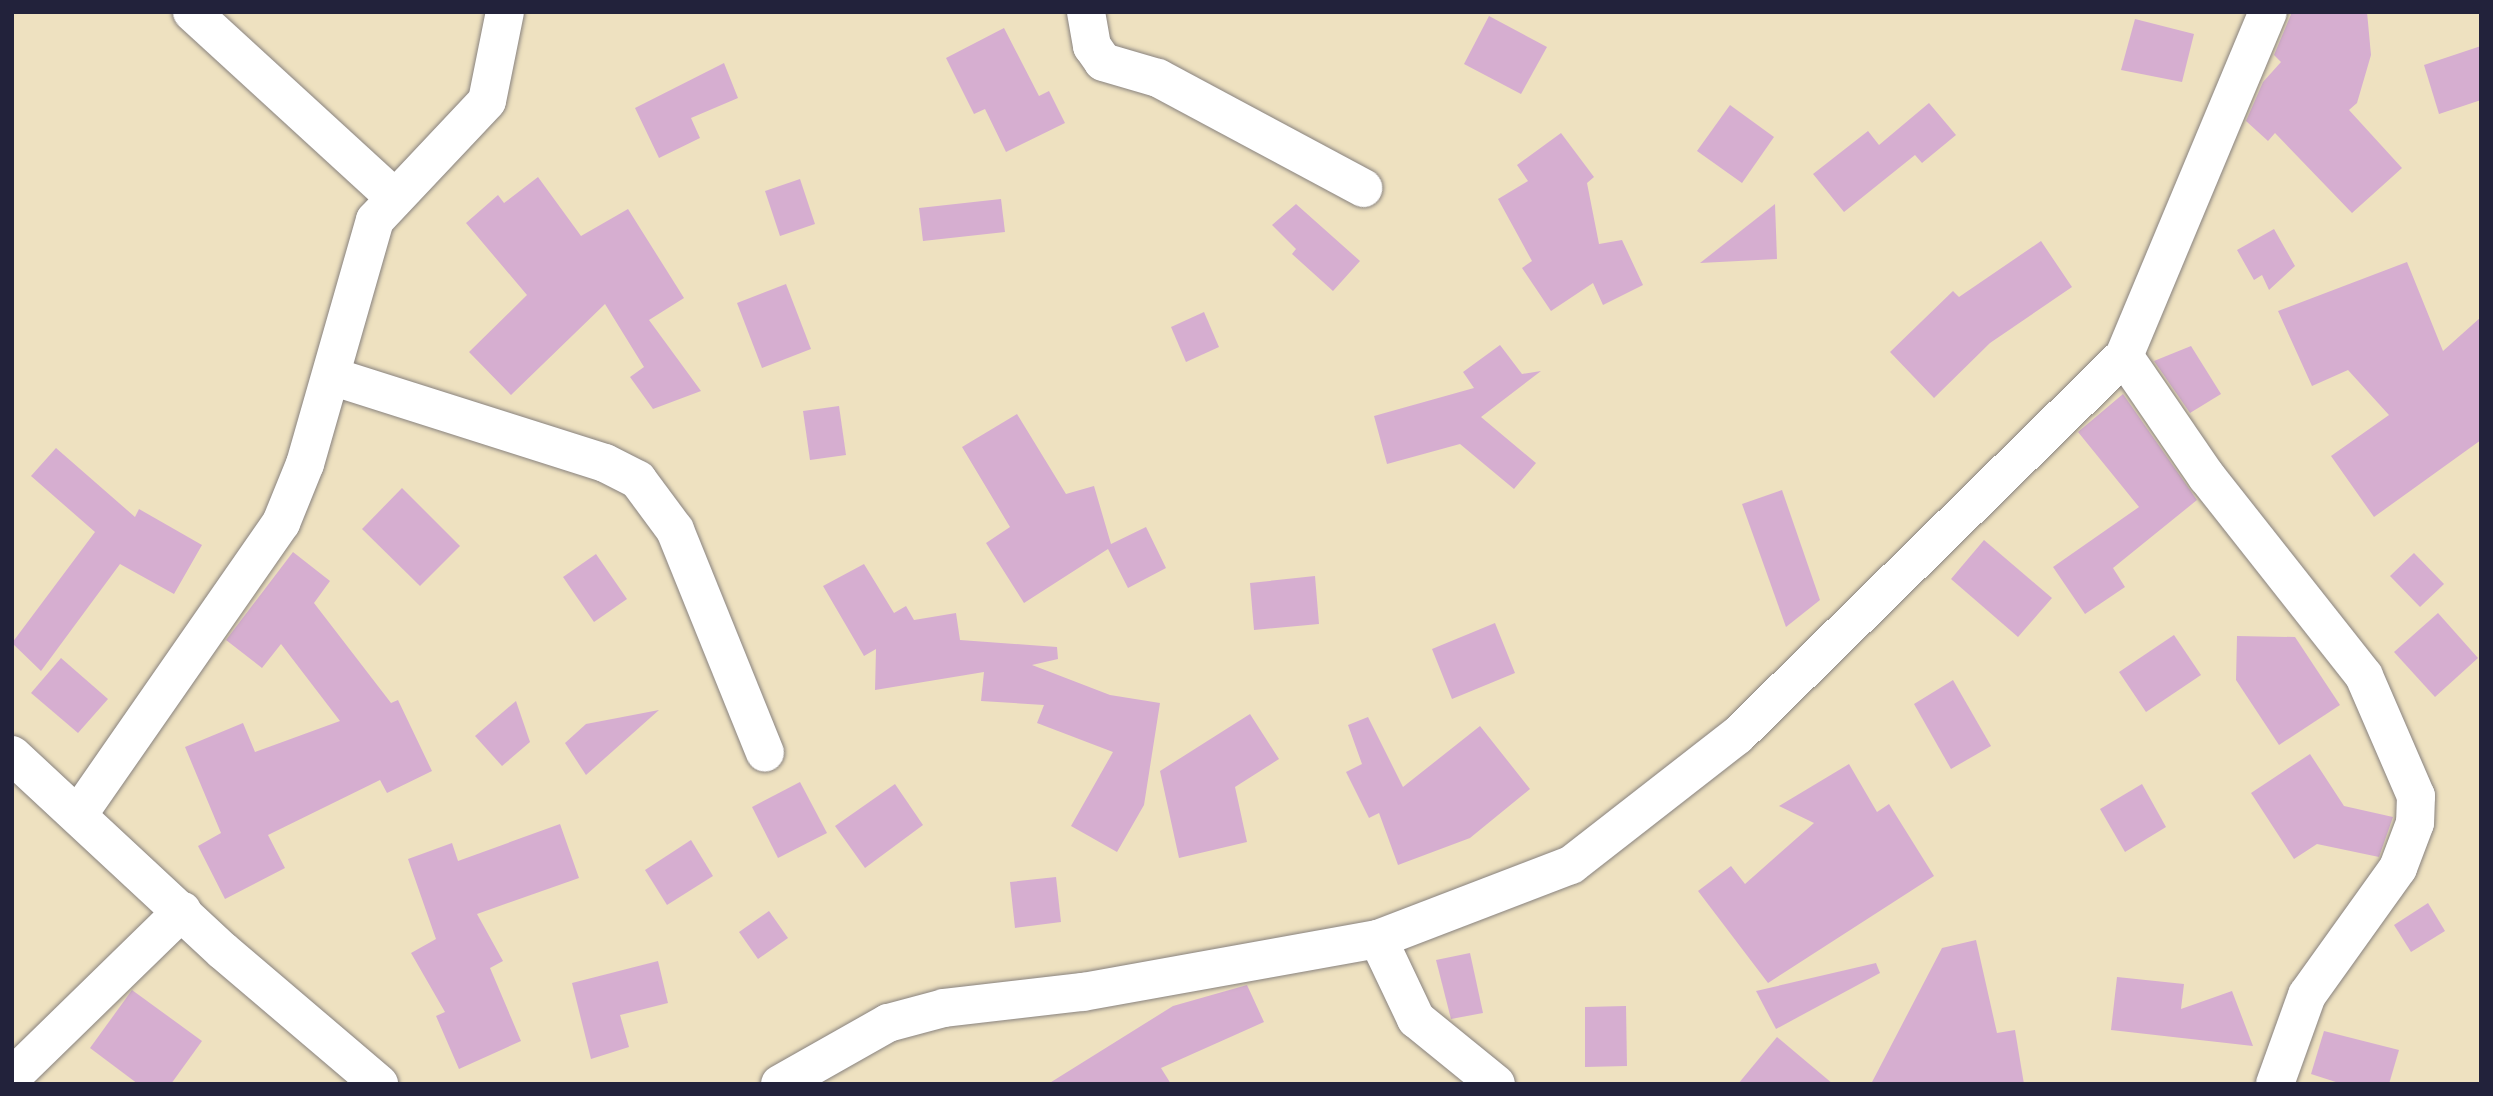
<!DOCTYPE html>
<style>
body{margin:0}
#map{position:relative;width:2493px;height:1096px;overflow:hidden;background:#eee1c0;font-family:"Sorts Mill Goudy",serif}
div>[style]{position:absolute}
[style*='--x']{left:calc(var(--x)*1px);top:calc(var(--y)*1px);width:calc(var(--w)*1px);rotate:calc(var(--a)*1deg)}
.building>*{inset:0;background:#d6aed0}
.roads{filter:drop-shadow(0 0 2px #88827e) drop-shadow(0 0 2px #88827e)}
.minor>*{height:38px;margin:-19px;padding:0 19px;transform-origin:19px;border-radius:19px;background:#fff}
span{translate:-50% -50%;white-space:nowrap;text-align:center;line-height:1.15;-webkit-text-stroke:5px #fbf7ec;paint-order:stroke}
.frame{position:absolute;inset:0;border:14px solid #22223b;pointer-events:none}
</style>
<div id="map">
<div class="building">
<div style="clip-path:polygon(2292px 12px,2367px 12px,2371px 55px,2357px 103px,2349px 110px,2402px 168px,2352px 213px,2275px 133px,2268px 141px,2246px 121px,2263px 82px,2281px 62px,2274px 55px)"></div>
<div style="clip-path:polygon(1489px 16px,1547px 47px,1521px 94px,1464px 64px)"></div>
<div style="clip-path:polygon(2135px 19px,2194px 34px,2182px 82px,2121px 70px)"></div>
<div style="clip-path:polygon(1004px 28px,1039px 96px,1049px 91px,1065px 123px,1006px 152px,985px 109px,974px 114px,946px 58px)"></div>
<div style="clip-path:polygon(2481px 46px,2481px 100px,2439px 114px,2424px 65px)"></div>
<div style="clip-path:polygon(724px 63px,738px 98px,691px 118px,700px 138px,659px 158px,635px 108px)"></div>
<div style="clip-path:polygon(1929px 103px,1956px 135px,1922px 163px,1915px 155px,1844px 212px,1813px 174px,1868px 131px,1879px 145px)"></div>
<div style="clip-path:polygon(1730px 105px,1774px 137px,1742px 183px,1697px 151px)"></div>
<div style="clip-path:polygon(1561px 133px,1594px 177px,1587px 183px,1599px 244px,1622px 240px,1643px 285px,1603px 305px,1593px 283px,1551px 311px,1522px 268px,1532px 261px,1498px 199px,1528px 181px,1517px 165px)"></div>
<div style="clip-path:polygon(538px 177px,581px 236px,628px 209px,684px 298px,649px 320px,701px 391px,653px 409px,630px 377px,644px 367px,605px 304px,511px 395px,469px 352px,527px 295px,466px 223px,498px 195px,504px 203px)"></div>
<div style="clip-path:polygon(800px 179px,815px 224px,780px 236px,765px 191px)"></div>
<div style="clip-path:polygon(1001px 199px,1005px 232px,923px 241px,919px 208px)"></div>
<div style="clip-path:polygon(1296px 204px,1360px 261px,1333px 291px,1292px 254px,1296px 249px,1272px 225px)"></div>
<div style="clip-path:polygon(1775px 204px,1777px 259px,1700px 263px)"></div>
<div style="clip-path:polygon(2274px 229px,2295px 266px,2269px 290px,2262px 275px,2254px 280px,2237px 250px)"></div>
<div style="clip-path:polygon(2041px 241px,2072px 287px,1990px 343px,1934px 398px,1890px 352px,1953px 291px,1959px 297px)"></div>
<div style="clip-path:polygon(2407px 262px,2443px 351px,2481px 317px,2481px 440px,2374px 517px,2331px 456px,2389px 415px,2348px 370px,2312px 386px,2278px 311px)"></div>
<div style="clip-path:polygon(786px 284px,811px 349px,762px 368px,737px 303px)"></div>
<div style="clip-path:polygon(1204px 312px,1219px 347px,1186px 362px,1171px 327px)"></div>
<div style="clip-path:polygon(1500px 345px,1522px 374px,1541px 371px,1481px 417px,1536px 463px,1514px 489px,1460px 444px,1387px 464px,1374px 416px,1474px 388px,1463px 372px)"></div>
<div style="clip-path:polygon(2191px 346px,2221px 394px,2190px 413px,2154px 361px)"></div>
<div style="clip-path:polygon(2123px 394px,2197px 500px,2113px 568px,2125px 587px,2085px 614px,2053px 567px,2139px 507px,2078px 432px)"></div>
<div style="clip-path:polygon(839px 406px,846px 455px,810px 460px,803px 411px)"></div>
<div style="clip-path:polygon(1017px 414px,1066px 494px,1094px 486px,1111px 544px,1146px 527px,1166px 568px,1128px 588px,1108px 549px,1024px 603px,986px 543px,1010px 527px,962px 447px)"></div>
<div style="clip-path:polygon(56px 448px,135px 517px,139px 509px,202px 545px,174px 594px,120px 564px,41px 671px,12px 643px,95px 532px,31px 476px)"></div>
<div style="clip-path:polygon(402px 488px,460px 546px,420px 586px,362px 529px)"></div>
<div style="clip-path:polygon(1782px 490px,1820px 600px,1786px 627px,1742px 504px)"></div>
<div style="clip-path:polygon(1984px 540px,2052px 598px,2018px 637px,1951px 579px)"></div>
<div style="clip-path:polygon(293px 552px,330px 581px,314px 603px,391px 703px,398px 700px,432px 771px,387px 793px,380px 780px,268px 835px,285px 868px,225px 899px,198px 846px,221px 833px,185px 747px,243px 723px,255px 752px,340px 721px,281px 644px,262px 668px,226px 640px)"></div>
<div style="clip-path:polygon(2414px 553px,2444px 584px,2420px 607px,2390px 576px)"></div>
<div style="clip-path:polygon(596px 554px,627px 599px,594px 622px,563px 577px)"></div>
<div style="clip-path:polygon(864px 564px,894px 613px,906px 606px,914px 620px,956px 613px,960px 640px,1057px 647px,1058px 659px,1032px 665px,1110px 695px,1160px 703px,1144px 805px,1117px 852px,1071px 826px,1113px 752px,1037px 723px,1044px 705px,981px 701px,984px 672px,875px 690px,876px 649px,864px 656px,823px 586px)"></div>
<div style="clip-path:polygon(1315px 576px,1319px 624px,1254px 630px,1250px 583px)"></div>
<div style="clip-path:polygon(2438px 613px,2478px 658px,2435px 697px,2394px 652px)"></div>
<div style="clip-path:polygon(1495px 623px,1515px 673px,1452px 699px,1432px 649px)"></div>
<div style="clip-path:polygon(2174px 635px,2201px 675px,2146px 712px,2119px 672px)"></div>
<div style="clip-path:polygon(2237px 636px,2295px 637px,2340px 705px,2279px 745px,2236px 680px)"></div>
<div style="clip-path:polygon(61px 658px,108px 699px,78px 733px,31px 693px)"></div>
<div style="clip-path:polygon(1953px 680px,1991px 746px,1951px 769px,1914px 704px)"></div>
<div style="clip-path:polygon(516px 701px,530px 742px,502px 766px,475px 736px)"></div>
<div style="clip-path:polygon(659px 710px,586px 775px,565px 743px,586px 724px)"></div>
<div style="clip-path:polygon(1250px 714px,1279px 759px,1235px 787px,1247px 842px,1179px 858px,1160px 771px)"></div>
<div style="clip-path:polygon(1368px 717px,1403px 787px,1480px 726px,1530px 789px,1470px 838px,1398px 865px,1379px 813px,1369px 818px,1346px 772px,1362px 764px,1348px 725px)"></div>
<div style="clip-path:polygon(2310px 754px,2344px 806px,2393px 817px,2379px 857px,2317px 844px,2294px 859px,2251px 793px)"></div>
<div style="clip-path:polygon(1849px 764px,1877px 812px,1889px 804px,1934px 876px,1768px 983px,1698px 891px,1731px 866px,1745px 884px,1814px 823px,1779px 806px)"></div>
<div style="clip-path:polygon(800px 782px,827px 833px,778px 858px,752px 807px)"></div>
<div style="clip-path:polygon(895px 784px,923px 825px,865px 868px,835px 826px)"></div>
<div style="clip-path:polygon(2142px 784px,2166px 827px,2125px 852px,2100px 809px)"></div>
<div style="clip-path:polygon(560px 824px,579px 878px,477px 914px,503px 961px,490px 968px,521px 1041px,459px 1069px,436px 1016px,445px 1012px,411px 953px,436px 939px,408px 859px,452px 843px,458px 861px)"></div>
<div style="clip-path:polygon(691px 840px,713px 876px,667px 905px,645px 870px)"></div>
<div style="clip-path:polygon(1056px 877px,1061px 922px,1015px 928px,1010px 882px)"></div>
<div style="clip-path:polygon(2428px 903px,2445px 931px,2411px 952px,2394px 925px)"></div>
<div style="clip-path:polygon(769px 911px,788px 938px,758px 959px,739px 932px)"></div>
<div style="clip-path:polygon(1976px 940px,1997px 1033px,2015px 1030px,2024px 1084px,1871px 1084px,1942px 948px)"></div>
<div style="clip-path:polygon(1470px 953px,1483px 1013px,1451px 1019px,1436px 960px)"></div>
<div style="clip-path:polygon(658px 961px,668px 1003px,620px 1015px,629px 1047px,591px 1059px,572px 983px)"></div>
<div style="clip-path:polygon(1876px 963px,1880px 973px,1776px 1029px,1756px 991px)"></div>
<div style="clip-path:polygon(2117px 977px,2184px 984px,2181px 1009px,2232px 991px,2253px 1046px,2111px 1030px)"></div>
<div style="clip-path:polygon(1247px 985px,1264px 1022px,1161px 1068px,1171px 1084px,1048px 1084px,1173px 1006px)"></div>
<div style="clip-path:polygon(132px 990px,202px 1041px,171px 1084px,138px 1084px,90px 1048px)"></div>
<div style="clip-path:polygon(1626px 1006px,1627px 1066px,1585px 1067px,1585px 1007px)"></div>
<div style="clip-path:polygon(2324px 1031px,2399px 1050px,2389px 1084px,2342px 1084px,2311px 1074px)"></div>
<div style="clip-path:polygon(1777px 1037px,1833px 1084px,1738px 1084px)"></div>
</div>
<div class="roads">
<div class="minor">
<div style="--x:192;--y:12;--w:274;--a:42.5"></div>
<div style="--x:1086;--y:12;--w:35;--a:80"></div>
<div style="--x:1092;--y:46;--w:19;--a:55"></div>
<div style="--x:1103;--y:62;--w:57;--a:16.2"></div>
<div style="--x:1158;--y:78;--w:233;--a:28.2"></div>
<div style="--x:2124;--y:356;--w:147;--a:55.6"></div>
<div style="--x:2207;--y:477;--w:253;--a:51.7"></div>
<div style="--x:2364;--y:676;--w:131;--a:66.6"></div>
<div style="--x:2416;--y:796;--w:27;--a:92"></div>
<div style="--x:2415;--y:823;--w:48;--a:110.7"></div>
<div style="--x:2398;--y:868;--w:156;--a:125.6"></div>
<div style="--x:2307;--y:995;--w:95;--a:109.8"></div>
<div style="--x:331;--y:376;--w:287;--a:17.6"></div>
<div style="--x:605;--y:463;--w:37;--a:27"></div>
<div style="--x:638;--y:480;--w:62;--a:53.5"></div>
<div style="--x:675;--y:530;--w:240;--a:68"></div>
<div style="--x:12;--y:755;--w:288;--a:42.9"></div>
<div style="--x:223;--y:951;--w:205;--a:40.4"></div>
<div style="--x:78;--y:815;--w:356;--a:-55.2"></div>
<div style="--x:281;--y:523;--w:64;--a:-67.9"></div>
<div style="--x:305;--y:464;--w:254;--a:-74"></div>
<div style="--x:375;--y:220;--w:163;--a:-46.7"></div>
<div style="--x:487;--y:101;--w:91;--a:-78.6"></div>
<div style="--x:1378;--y:939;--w:89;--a:64.6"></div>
<div style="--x:1416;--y:1019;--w:103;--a:39.1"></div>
<div style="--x:12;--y:1077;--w:238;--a:-44.3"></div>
<div style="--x:780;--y:1084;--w:124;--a:-29.5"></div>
<div style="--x:888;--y:1023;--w:58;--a:-15"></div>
<div style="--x:944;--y:1008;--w:140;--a:-6.6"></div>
<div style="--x:1083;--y:992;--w:300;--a:-10.2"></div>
<div style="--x:1378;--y:939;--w:207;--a:-21"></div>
<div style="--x:1571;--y:865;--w:210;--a:-37.9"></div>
<div style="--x:1737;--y:736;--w:542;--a:-44.48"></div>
<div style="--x:2124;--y:356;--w:373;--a:-67.3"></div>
</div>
</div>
<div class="frame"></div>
</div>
